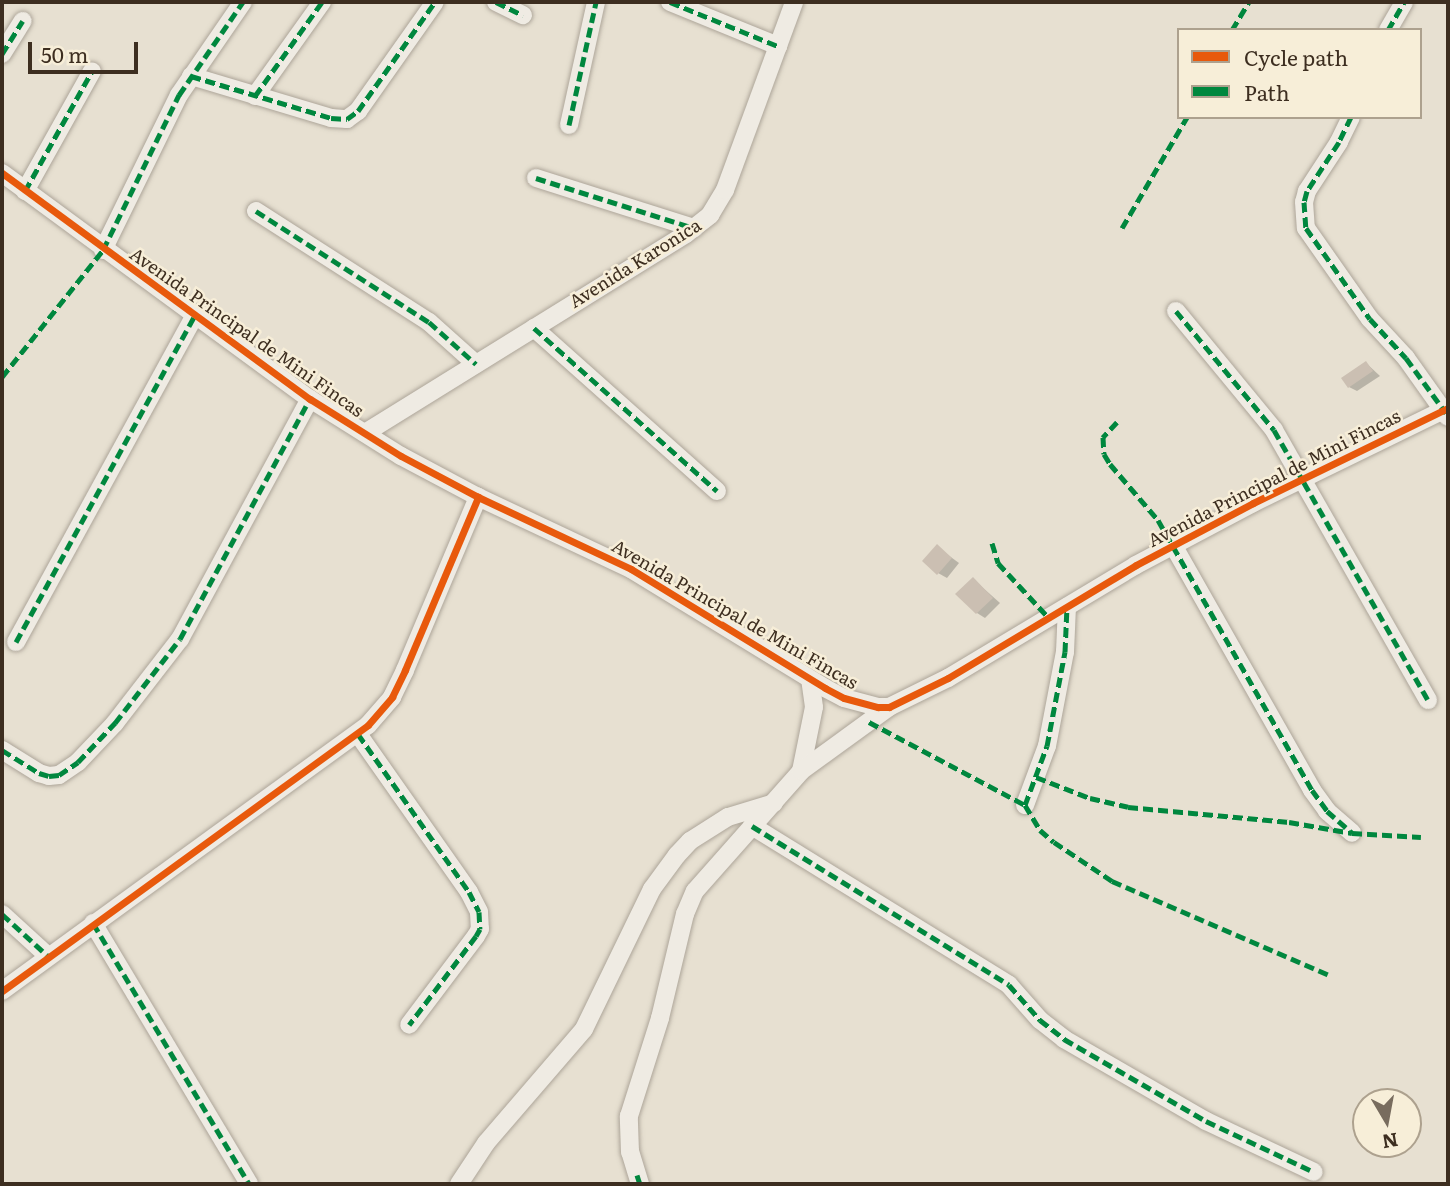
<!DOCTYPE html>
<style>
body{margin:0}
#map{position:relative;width:1450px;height:1186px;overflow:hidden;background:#e7e0d1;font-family:Literata,serif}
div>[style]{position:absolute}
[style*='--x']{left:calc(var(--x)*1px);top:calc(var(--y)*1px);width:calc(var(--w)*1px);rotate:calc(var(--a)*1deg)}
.shadow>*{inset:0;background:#0003}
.building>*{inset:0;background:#cbbfb2}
.roads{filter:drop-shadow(0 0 2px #ada599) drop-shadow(0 0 2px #ada599)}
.minor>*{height:18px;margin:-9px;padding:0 9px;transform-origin:9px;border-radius:9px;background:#efebe3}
.quiet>*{height:5px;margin-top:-2.5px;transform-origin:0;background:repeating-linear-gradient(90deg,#00873e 0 10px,transparent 0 15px)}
.cycleway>*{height:7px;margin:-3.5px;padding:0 3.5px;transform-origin:3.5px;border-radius:3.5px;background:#e8590c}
span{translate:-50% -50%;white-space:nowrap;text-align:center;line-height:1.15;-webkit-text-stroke:5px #f7eed8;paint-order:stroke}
.street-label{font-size:18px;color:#3d2e20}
.frame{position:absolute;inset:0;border:4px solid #3d2e20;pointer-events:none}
.legend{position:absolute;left:1177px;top:28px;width:245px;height:91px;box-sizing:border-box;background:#f7eed8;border:2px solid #ada18e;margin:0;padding:9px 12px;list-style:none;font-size:21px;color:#3d2e20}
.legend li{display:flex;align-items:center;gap:14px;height:35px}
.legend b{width:35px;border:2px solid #ada18e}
.north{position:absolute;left:1352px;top:1088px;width:70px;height:70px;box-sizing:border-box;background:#f7eed8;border:2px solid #ada18e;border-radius:50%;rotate:170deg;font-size:19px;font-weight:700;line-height:28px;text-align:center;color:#3d2e20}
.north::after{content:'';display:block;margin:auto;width:24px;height:32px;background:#786c5e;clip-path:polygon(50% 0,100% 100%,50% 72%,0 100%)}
.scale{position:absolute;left:28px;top:42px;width:110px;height:32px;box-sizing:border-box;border:4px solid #3d2e20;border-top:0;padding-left:9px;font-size:21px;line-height:24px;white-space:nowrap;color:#3d2e20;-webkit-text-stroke:5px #f7eed8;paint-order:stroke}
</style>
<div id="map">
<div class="shadow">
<div style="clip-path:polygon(1366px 363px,1380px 376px,1357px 391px,1349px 387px)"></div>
<div style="clip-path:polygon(937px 547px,959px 563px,947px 578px,938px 573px)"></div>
<div style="clip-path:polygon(973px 579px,1000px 603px,985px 618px,977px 613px)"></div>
</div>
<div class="building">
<div style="clip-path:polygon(1366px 361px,1373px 371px,1348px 388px,1341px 378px)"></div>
<div style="clip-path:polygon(937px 544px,952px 558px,937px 575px,922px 561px)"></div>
<div style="clip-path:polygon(973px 577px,993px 598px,976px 614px,955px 594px)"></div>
</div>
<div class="roads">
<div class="minor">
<div style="--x:496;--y:2;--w:30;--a:26"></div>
<div style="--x:670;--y:2;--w:117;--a:22.2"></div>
<div style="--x:1388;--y:30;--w:32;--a:-60"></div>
<div style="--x:2;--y:54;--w:39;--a:-58"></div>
<div style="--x:191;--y:76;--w:146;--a:16.7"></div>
<div style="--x:331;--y:118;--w:16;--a:4"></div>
<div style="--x:347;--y:119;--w:14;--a:-36"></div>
<div style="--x:358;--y:111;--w:133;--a:-54.8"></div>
<div style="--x:255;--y:96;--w:115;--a:-54.5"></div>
<div style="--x:1351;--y:117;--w:28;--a:116"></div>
<div style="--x:1339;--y:142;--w:59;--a:123.1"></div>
<div style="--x:1307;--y:191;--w:11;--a:105"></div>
<div style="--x:1304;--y:202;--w:26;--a:86"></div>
<div style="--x:1306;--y:228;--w:111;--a:54.9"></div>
<div style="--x:1370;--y:319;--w:53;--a:47.3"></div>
<div style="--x:1406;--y:358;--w:72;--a:54.6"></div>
<div style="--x:569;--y:125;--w:126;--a:-77.6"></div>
<div style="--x:2;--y:173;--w:382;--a:36.3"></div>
<div style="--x:310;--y:399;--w:107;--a:32.1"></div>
<div style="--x:401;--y:456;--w:87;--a:28"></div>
<div style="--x:478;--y:497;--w:169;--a:25.2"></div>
<div style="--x:631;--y:569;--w:228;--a:31.5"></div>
<div style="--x:825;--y:688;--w:21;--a:28"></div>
<div style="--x:844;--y:698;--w:35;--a:15"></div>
<div style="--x:878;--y:707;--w:11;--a:0"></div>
<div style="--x:889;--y:707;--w:66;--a:-26.2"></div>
<div style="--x:948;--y:678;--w:219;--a:-31"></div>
<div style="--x:1136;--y:565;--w:132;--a:-27.9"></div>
<div style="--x:1253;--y:503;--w:217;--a:-26"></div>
<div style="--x:536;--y:178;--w:166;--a:17.6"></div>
<div style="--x:25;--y:191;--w:137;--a:-60.8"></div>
<div style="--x:256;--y:211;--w:206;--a:32.7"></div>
<div style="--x:429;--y:322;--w:63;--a:41.8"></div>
<div style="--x:103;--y:250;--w:173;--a:-63.9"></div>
<div style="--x:179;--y:95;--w:113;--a:-55.5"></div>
<div style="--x:1176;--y:311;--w:154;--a:50.5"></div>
<div style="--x:1274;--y:430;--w:311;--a:60.3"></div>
<div style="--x:534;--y:328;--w:245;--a:41.7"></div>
<div style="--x:365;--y:433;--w:378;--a:-31.8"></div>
<div style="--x:686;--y:234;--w:31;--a:-38"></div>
<div style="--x:710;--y:215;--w:29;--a:-59"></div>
<div style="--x:725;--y:190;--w:200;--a:-69.8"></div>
<div style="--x:1173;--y:545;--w:282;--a:60.4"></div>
<div style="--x:1312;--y:790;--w:26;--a:54"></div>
<div style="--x:1327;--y:811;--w:33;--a:41"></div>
<div style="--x:16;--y:642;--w:371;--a:-61.3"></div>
<div style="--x:358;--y:734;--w:193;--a:54.9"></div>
<div style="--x:469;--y:892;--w:22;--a:63"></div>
<div style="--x:479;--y:912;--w:17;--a:87"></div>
<div style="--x:480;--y:929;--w:8;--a:120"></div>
<div style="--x:476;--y:936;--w:111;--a:127"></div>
<div style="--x:2;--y:750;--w:44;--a:31.9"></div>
<div style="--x:39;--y:773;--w:10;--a:17"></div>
<div style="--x:49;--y:776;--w:10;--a:-6"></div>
<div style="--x:59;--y:775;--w:23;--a:-34"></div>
<div style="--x:78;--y:762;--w:54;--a:-46.5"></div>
<div style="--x:115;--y:723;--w:106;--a:-52.3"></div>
<div style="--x:180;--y:639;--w:273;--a:-61.6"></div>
<div style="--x:801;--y:771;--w:65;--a:-78.5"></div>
<div style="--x:814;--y:707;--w:27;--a:-98"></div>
<div style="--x:1025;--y:805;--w:63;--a:-69.6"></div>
<div style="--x:1047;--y:746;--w:96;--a:-79.2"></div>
<div style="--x:1065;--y:652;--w:45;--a:-87.5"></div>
<div style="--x:752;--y:826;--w:302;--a:31.7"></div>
<div style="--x:1009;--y:985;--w:47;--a:48.5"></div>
<div style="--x:1040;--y:1020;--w:31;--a:38"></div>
<div style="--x:1064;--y:1039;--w:164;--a:30"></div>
<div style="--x:1206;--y:1121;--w:119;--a:25.3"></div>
<div style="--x:2;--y:914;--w:62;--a:42.4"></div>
<div style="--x:93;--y:923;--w:304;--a:59.1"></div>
<div style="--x:2;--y:991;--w:452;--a:-36"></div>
<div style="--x:368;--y:725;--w:37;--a:-49"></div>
<div style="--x:392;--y:697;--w:30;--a:-64"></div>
<div style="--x:405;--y:670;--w:188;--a:-67.1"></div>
<div style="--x:459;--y:1184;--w:49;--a:-56.6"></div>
<div style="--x:486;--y:1143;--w:150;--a:-49.3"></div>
<div style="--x:584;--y:1029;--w:156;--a:-64.1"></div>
<div style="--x:652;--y:889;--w:42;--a:-53.7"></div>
<div style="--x:677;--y:855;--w:19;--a:-47"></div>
<div style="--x:690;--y:841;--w:45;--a:-32.3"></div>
<div style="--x:728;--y:817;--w:48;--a:-16.9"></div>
<div style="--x:640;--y:1184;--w:34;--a:-107"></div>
<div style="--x:630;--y:1152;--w:36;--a:-92"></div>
<div style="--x:629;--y:1116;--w:103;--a:-72.4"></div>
<div style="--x:660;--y:1018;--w:107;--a:-76.5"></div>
<div style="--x:685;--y:914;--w:25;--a:-67"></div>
<div style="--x:695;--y:891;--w:160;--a:-48.5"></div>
<div style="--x:801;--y:771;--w:109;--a:-36"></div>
</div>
</div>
<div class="quiet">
<div style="--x:496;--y:2;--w:30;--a:26"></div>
<div style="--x:670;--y:2;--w:117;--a:22.2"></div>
<div style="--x:1232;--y:30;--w:33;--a:-59"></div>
<div style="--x:1388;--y:30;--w:32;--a:-60"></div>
<div style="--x:2;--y:54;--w:39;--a:-58"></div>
<div style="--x:191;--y:76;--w:146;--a:16.7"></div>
<div style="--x:331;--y:118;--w:16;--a:4"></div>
<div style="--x:347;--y:119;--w:14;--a:-36"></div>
<div style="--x:358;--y:111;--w:133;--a:-54.8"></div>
<div style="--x:255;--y:96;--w:115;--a:-54.5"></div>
<div style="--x:1351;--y:117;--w:28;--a:116"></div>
<div style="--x:1339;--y:142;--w:59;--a:123.1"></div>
<div style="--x:1307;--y:191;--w:11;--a:105"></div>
<div style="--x:1304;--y:202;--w:26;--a:86"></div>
<div style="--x:1306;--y:228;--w:111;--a:54.9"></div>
<div style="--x:1370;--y:319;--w:53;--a:47.3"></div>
<div style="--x:1406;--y:358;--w:68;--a:54"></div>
<div style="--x:569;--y:125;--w:126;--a:-77.6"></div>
<div style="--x:536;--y:178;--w:166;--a:17.6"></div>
<div style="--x:25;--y:191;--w:137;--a:-60.8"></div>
<div style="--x:256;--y:211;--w:206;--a:32.7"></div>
<div style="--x:429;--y:322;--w:63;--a:41.8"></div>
<div style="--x:1122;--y:228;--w:129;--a:-59.6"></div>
<div style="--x:1176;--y:311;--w:154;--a:50.5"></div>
<div style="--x:1274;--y:430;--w:311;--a:60.3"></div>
<div style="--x:534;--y:328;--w:245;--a:41.7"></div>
<div style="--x:2;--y:377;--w:162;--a:-51.5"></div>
<div style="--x:103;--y:250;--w:173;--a:-63.9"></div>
<div style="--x:179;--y:95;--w:113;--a:-55.5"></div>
<div style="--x:1117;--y:422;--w:21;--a:133"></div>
<div style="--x:1103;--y:437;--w:17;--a:87"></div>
<div style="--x:1104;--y:454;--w:12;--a:59"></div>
<div style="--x:1110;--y:464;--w:74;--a:49.4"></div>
<div style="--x:1158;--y:520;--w:311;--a:60.3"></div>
<div style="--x:1312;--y:790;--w:26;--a:54"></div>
<div style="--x:1327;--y:811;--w:33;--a:41"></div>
<div style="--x:992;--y:543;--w:21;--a:73"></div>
<div style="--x:998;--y:563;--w:75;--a:47.2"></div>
<div style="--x:16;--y:642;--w:371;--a:-61.3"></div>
<div style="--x:869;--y:722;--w:177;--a:28"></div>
<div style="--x:1025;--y:805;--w:29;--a:59"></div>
<div style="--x:1040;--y:830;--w:18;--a:41"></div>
<div style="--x:1054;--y:842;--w:70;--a:33.9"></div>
<div style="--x:1112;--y:881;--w:236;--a:23.4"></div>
<div style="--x:358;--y:734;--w:193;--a:54.9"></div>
<div style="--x:469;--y:892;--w:22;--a:63"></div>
<div style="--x:479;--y:912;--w:17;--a:87"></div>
<div style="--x:480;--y:929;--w:8;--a:120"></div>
<div style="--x:476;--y:936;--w:111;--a:127"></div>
<div style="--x:2;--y:750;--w:44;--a:31.9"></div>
<div style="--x:39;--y:773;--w:10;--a:17"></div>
<div style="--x:49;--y:776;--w:10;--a:-6"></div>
<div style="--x:59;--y:775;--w:23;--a:-34"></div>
<div style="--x:78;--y:762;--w:54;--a:-46.5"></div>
<div style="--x:115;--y:723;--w:106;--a:-52.3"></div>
<div style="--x:180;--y:639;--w:273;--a:-61.6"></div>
<div style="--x:1036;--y:777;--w:58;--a:21.3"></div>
<div style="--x:1090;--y:798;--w:39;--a:13"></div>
<div style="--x:1128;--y:807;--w:162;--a:5.3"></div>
<div style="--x:1289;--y:822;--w:64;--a:9.9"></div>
<div style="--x:1352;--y:833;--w:69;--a:3.3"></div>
<div style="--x:1025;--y:805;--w:63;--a:-69.6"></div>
<div style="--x:1047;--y:746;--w:96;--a:-79.2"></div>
<div style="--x:1065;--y:652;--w:45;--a:-87.5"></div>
<div style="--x:752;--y:826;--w:302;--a:31.7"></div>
<div style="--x:1009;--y:985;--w:47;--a:48.5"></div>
<div style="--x:1040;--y:1020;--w:31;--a:38"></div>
<div style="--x:1064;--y:1039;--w:164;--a:30"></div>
<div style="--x:1206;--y:1121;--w:119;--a:25.3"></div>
<div style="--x:2;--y:914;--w:62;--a:42.4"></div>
<div style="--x:93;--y:923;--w:304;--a:59.1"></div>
<div style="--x:637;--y:1175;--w:9;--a:72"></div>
</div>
<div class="cycleway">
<div style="--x:2;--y:173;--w:382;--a:36.3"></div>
<div style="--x:310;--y:399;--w:107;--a:32.1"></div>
<div style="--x:401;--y:456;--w:87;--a:28"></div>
<div style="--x:478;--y:497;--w:169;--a:25.2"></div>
<div style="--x:631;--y:569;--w:228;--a:31.5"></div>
<div style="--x:825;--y:688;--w:21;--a:28"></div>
<div style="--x:844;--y:698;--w:35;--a:15"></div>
<div style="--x:878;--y:707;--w:11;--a:0"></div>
<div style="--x:889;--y:707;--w:66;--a:-26.2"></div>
<div style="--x:948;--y:678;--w:219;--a:-31"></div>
<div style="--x:1136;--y:565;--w:132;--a:-27.9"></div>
<div style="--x:1253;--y:503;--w:217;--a:-26"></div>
<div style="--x:2;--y:991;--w:452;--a:-36"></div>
<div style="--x:368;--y:725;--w:37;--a:-49"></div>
<div style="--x:392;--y:697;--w:30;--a:-64"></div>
<div style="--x:405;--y:670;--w:188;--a:-67.1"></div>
</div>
<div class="street-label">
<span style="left:635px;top:263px;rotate:-32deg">Avenida Karonica</span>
<span style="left:247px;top:332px;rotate:35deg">Avenida Principal de Mini Fincas</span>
<span style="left:1274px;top:478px;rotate:-27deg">Avenida Principal de Mini Fincas</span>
<span style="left:735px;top:614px;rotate:30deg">Avenida Principal de Mini Fincas</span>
</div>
<div class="frame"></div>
<ul class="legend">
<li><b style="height:9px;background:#e8590c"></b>Cycle path</li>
<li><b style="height:9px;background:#00873e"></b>Path</li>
</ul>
<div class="north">N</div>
<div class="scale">50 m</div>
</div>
